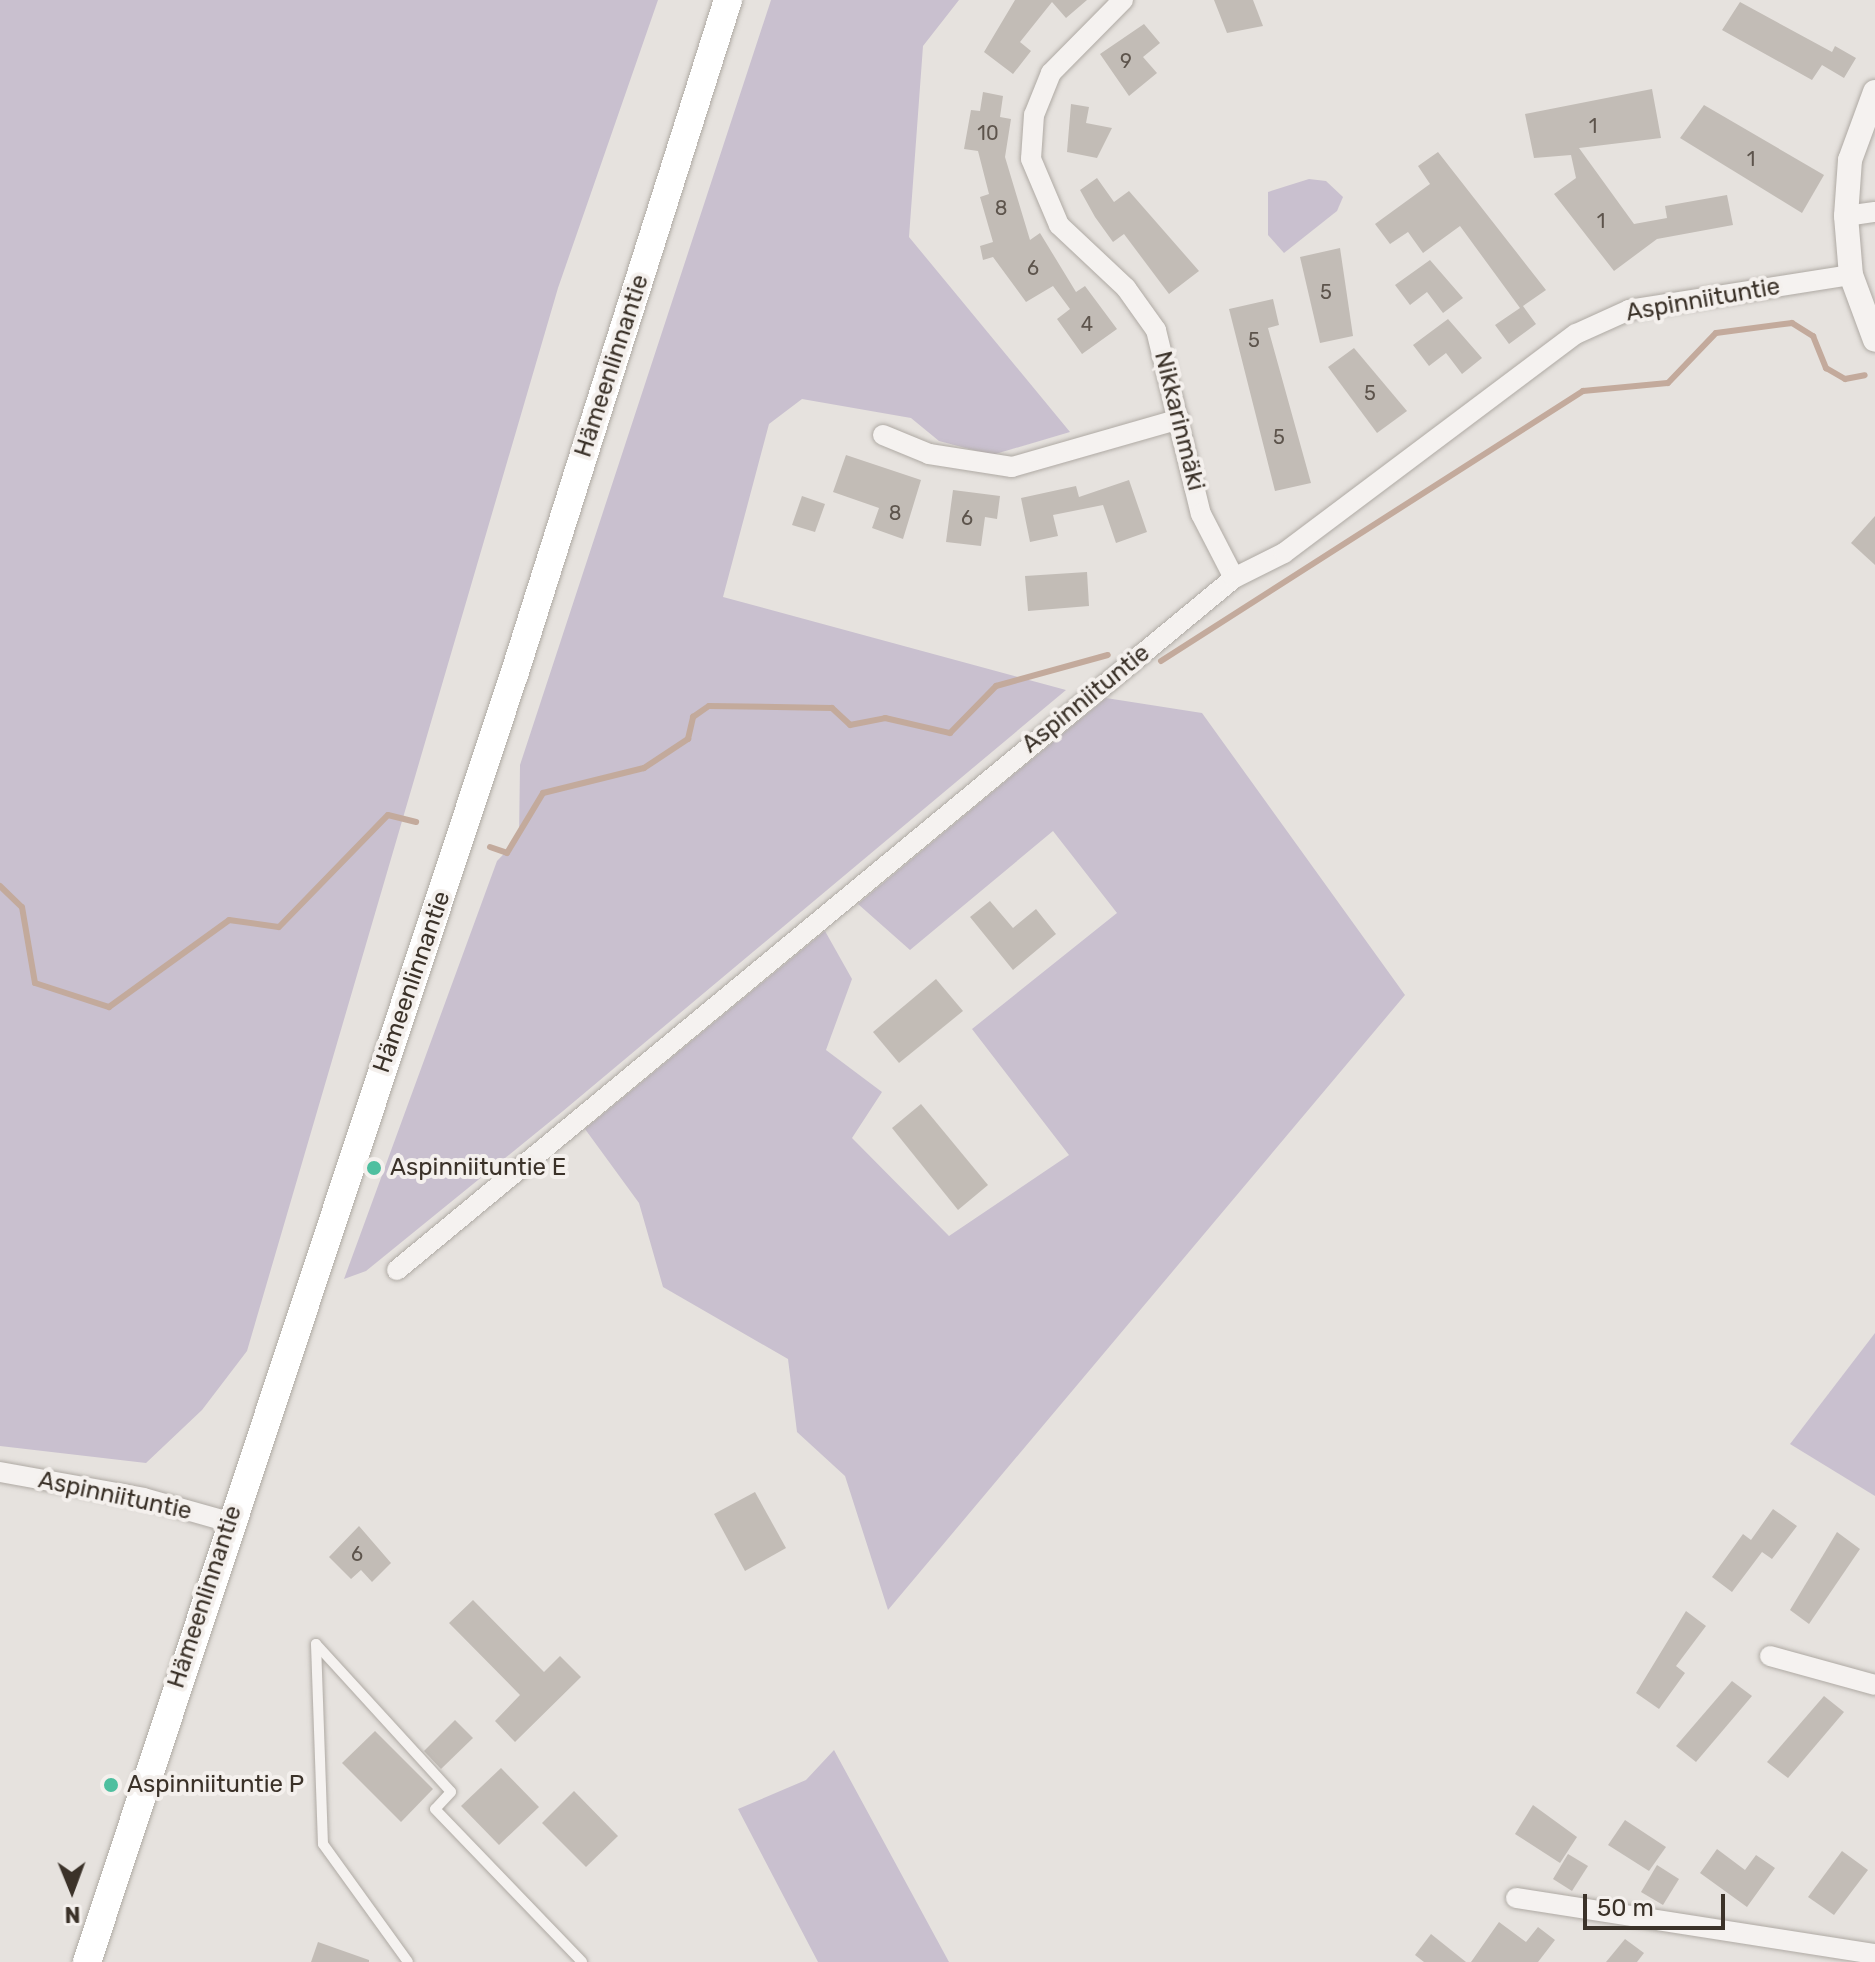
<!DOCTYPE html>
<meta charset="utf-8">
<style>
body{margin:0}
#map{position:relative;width:1875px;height:1962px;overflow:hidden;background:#e6e2de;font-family:Rubik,sans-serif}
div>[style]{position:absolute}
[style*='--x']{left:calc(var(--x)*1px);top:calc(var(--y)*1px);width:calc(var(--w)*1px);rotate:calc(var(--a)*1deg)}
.green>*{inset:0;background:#c9c0cf}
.stream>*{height:6px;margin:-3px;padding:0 3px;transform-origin:3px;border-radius:3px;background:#c3aa9c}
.building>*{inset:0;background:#c2bcb6}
.roads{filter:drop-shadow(0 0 2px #afaaa4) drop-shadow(0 0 2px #afaaa4)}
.service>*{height:10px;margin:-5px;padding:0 5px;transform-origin:5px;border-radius:5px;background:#f5f2f0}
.minor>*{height:20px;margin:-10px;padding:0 10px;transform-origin:10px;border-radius:10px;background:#f5f2f0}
.tertiary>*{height:24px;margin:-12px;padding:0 12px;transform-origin:12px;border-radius:12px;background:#f5f2f0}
.secondary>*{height:28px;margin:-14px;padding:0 14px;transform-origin:14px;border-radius:14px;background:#fff}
.dots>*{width:22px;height:22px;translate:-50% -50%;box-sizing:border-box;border:4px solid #f4f0ed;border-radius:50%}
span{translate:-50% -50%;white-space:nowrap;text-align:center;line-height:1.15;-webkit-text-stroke:8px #f4f0ed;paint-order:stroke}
.number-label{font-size:20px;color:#5d544c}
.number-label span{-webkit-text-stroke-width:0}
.street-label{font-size:24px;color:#3b3229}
.poi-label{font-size:24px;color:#3b3229}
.left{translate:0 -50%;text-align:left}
.north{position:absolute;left:32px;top:1850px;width:80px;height:80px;-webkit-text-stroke:6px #f4f0ed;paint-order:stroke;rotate:179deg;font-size:22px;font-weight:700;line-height:32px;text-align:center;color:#3b3229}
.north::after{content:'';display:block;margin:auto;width:28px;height:36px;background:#3b3229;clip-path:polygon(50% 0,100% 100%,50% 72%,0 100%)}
.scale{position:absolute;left:1583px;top:1894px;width:142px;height:36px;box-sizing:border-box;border:4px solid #3b3229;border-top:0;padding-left:10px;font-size:24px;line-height:28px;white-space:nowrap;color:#3b3229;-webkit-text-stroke:6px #f4f0ed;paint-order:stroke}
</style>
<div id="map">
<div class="green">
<div style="clip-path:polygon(0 0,658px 0,558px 288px,247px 1351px,202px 1410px,146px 1463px,0 1446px)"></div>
<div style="clip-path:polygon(771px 0,959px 0,923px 46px,909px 237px,1070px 432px,992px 455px,939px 441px,911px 418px,802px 399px,769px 424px,723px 597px,1066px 690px,563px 1111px,366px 1271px,344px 1279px,497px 861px,519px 838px,520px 765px)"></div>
<div style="clip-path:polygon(1309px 179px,1326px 181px,1343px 197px,1337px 211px,1284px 253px,1268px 235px,1268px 192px)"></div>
<div style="clip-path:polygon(1106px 698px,1202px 713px,1405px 995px,888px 1610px,845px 1476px,797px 1432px,788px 1359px,663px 1287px,639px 1203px,585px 1129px,825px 931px,852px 979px,826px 1050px,882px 1092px,852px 1138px,949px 1236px,1069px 1155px,972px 1029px,1117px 913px,1053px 831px,910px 950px,858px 904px)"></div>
<div style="clip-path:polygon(1875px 1333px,1875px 1496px,1790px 1444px)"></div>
<div style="clip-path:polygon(834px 1750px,949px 1962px,818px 1962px,738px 1809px,806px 1780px)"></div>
</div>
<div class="stream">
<div style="--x:1161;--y:661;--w:501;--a:-32.61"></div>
<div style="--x:1583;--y:391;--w:85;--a:-5.4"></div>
<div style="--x:1668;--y:383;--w:69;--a:-46.2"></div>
<div style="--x:1716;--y:333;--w:77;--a:-7.5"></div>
<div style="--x:1792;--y:323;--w:25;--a:32"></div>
<div style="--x:1813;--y:336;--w:35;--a:68"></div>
<div style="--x:1826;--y:368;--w:22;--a:30"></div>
<div style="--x:1845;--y:379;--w:20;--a:-11"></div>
<div style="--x:490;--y:847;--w:18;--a:19"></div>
<div style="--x:507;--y:853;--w:70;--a:-59"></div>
<div style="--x:543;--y:793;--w:104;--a:-13.9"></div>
<div style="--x:644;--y:768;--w:53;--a:-33.4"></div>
<div style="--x:688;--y:739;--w:23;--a:-77"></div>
<div style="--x:693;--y:717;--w:19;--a:-35"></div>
<div style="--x:709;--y:706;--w:123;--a:0.9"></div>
<div style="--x:832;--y:708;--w:25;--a:43"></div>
<div style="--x:850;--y:725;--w:36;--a:-11"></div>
<div style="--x:885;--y:718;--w:67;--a:13"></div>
<div style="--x:950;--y:733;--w:66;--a:-45.6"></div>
<div style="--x:996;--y:686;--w:116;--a:-15.5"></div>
<div style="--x:0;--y:886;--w:30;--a:44"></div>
<div style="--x:22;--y:907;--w:77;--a:80.3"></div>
<div style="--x:35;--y:983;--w:78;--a:18"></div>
<div style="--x:109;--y:1007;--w:148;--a:-35.9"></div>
<div style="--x:229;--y:920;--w:50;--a:8"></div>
<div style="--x:279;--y:927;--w:156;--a:-45.8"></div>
<div style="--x:388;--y:815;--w:29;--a:14"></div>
</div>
<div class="building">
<div style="clip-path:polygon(1015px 0,1087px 0,1066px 18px,1052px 2px,1020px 42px,1031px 51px,1013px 74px,984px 52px)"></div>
<div style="clip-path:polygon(1214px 0,1253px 0,1263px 26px,1227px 33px)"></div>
<div style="clip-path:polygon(1740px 2px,1832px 52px,1835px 46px,1856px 58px,1844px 78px,1822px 65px,1812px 80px,1722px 30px)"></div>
<div style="clip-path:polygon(1144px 24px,1160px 43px,1143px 57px,1157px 73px,1129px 96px,1100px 54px)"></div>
<div style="clip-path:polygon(1652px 89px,1661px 138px,1579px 148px,1634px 224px,1667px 218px,1665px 206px,1727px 195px,1733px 225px,1657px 239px,1614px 271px,1554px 194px,1576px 178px,1571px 155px,1534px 158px,1525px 114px)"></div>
<div style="clip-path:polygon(983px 92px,1003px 96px,1000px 117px,1011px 119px,1005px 157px,1030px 240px,1040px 233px,1076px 292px,1085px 286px,1117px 329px,1082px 354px,1057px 319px,1070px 309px,1053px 286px,1026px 302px,993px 257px,983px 260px,980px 246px,993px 242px,980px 197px,989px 194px,978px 151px,964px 149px,971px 110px,980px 111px)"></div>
<div style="clip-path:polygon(1071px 104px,1089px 107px,1086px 123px,1112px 128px,1097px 158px,1067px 152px)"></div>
<div style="clip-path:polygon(1704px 105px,1824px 175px,1802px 213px,1680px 138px)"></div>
<div style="clip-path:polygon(1438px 152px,1546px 290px,1523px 306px,1536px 324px,1509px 344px,1495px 325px,1520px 308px,1460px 226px,1423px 253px,1408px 232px,1390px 244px,1375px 224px,1430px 184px,1418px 166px)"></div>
<div style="clip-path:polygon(1097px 178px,1114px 202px,1129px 191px,1199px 271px,1169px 294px,1124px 234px,1113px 242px,1095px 217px,1080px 190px)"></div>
<div style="clip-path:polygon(1340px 248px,1353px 336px,1320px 343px,1300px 257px)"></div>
<div style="clip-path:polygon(1430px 260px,1463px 298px,1443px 313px,1427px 292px,1410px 305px,1395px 285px)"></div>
<div style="clip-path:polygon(1273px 299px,1279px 325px,1268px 328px,1311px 483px,1275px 491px,1229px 309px)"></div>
<div style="clip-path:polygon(1448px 319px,1482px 358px,1462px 374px,1446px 353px,1429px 366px,1413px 345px)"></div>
<div style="clip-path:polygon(1354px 348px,1407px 411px,1377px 433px,1328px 367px)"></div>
<div style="clip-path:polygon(846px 455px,921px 480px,903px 539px,872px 528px,879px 508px,833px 492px)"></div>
<div style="clip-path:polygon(1129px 480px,1147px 532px,1116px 543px,1103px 505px,1053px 515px,1058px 536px,1030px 542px,1021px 498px,1076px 486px,1079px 497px)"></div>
<div style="clip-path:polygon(953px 490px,1000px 496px,997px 519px,985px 517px,981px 546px,946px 542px)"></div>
<div style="clip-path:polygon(802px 496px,825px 504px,815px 532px,792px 525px)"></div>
<div style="clip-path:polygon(1875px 516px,1875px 565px,1851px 543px)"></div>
<div style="clip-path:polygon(1087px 572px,1089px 606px,1028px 611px,1025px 576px)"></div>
<div style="clip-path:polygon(990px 901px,1013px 928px,1036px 909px,1056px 934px,1013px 970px,970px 917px)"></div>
<div style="clip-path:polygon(936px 979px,963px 1011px,899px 1063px,873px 1032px)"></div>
<div style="clip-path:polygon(921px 1104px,988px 1185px,958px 1210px,892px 1128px)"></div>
<div style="clip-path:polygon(755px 1492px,786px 1548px,745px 1571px,714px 1514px)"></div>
<div style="clip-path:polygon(1773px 1509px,1797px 1526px,1772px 1559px,1762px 1552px,1732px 1592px,1712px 1577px,1743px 1534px,1751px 1540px)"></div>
<div style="clip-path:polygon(359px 1526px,391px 1563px,372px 1582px,361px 1570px,351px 1579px,329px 1557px)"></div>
<div style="clip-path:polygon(1837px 1532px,1860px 1549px,1809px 1624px,1790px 1610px)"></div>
<div style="clip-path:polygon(473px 1600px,544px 1672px,560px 1656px,581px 1677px,515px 1742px,495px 1721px,520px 1695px,449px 1623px)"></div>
<div style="clip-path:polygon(1686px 1611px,1706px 1626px,1676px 1666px,1685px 1673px,1659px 1709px,1636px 1693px)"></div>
<div style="clip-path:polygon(1732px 1681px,1752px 1696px,1696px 1762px,1676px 1746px)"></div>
<div style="clip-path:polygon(1824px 1696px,1844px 1712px,1788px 1778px,1767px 1762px)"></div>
<div style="clip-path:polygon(455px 1720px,473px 1738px,441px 1769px,424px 1751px)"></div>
<div style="clip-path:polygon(375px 1731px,433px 1789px,401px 1822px,342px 1763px)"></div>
<div style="clip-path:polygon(501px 1768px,539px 1807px,499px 1845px,461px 1806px)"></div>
<div style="clip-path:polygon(574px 1791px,618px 1836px,586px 1867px,542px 1823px)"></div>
<div style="clip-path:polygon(1533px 1805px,1577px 1837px,1560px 1863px,1515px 1834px)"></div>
<div style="clip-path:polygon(1625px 1820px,1666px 1847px,1649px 1871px,1608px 1845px)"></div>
<div style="clip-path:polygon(1717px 1849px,1745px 1870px,1756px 1855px,1775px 1868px,1747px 1907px,1700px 1873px)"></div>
<div style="clip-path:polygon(1842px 1851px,1868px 1870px,1834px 1915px,1808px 1897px)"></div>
<div style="clip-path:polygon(1568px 1854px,1588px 1866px,1572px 1891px,1553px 1879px)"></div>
<div style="clip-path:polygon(1657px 1865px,1679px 1879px,1663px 1905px,1641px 1892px)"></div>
<div style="clip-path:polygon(1499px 1922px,1526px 1942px,1538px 1927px,1555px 1940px,1538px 1962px,1471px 1962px)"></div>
<div style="clip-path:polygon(1431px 1934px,1466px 1962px,1424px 1962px,1415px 1955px)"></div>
<div style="clip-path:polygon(1625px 1939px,1644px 1953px,1637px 1962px,1606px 1962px)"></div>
<div style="clip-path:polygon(318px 1942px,369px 1960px,369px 1962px,311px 1962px)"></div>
</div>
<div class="roads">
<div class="service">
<div style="--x:316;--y:1644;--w:200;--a:47.6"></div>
<div style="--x:451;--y:1792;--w:23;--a:133"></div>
<div style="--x:435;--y:1809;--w:212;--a:46.1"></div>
<div style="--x:316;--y:1644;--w:200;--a:88"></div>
<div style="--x:323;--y:1844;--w:145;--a:54.2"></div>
</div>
<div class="minor">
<div style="--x:1123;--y:0;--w:103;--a:134.6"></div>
<div style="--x:1051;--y:73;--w:45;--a:112"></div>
<div style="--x:1034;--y:115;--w:44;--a:93.9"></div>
<div style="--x:1031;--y:159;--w:72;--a:67"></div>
<div style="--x:1059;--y:225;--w:92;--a:43.2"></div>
<div style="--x:1126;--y:288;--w:52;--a:54.5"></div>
<div style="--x:1156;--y:330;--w:189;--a:76.3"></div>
<div style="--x:1201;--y:514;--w:72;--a:62.7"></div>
<div style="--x:1846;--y:216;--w:29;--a:-8"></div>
<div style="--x:883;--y:435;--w:50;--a:22.4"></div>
<div style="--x:929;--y:454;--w:84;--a:8.9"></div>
<div style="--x:1012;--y:467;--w:174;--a:-16"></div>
<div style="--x:397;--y:1270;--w:1086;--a:-39.58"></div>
<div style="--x:1234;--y:578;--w:56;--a:-26.6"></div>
<div style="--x:1284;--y:553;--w:365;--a:-36.9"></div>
<div style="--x:1576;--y:334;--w:58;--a:-24.4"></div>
<div style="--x:1629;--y:310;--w:225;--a:-9"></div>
<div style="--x:0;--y:1472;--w:146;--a:10.2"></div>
<div style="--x:144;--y:1498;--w:88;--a:15.8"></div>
<div style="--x:1770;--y:1656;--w:109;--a:15.4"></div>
<div style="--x:1516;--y:1898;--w:363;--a:8.9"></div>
</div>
<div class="tertiary">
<div style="--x:1875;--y:92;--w:72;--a:110.2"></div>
<div style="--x:1850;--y:160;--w:56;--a:94.1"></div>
<div style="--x:1846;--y:216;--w:59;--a:85.2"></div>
<div style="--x:1851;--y:275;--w:69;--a:69.7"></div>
</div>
<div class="secondary">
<div style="--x:87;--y:1962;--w:1356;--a:-71.65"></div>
<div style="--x:514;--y:675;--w:708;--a:-72.41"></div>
</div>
</div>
<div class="dots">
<div style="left:374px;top:1168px;background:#4ebf9f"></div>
<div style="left:111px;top:1785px;background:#4ebf9f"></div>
</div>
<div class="number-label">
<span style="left:1126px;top:61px">9</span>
<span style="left:1593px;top:126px">1</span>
<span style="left:988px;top:133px">10</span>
<span style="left:1751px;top:159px">1</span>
<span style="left:1001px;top:208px">8</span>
<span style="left:1601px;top:221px">1</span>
<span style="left:1033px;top:268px">6</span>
<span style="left:1326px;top:292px">5</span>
<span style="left:1087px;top:324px">4</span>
<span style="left:1254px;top:340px">5</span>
<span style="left:1370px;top:393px">5</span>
<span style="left:1279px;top:437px">5</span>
<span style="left:895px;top:513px">8</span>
<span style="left:967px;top:518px">6</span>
<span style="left:357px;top:1554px">6</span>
</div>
<div class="street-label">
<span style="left:1703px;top:300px;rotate:-10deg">Aspinniituntie</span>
<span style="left:612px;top:366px;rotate:-72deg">Hämeenlinnantie</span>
<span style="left:1179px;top:421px;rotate:76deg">Nikkarinmäki</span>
<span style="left:1086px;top:699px;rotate:-39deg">Aspinniituntie</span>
<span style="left:412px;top:982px;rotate:-71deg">Hämeenlinnantie</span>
<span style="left:115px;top:1496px;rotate:12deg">Aspinniituntie</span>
<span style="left:205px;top:1597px;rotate:-72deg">Hämeenlinnantie</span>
</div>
<div class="poi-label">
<span class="left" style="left:390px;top:1168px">Aspinniituntie E</span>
<span class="left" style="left:127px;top:1785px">Aspinniituntie P</span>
</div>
<div class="north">N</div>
<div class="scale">50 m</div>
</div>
